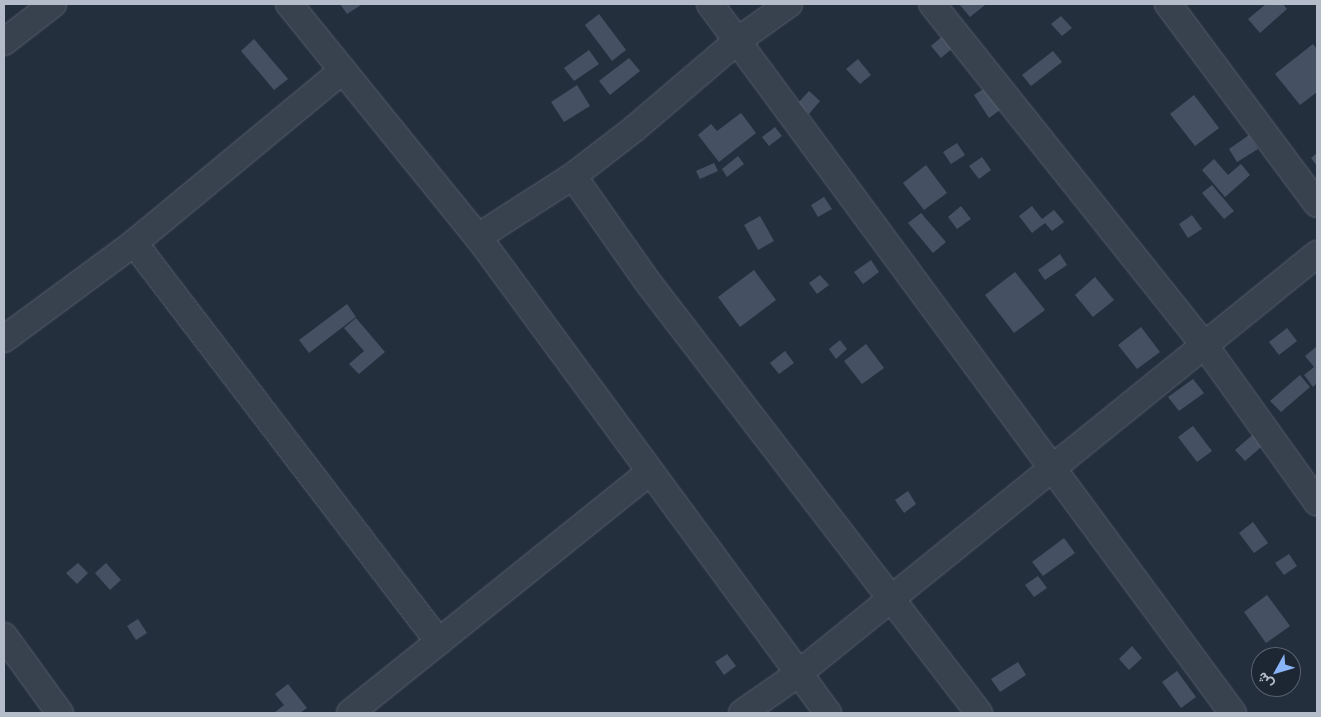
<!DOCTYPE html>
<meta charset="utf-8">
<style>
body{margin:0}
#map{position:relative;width:1321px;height:717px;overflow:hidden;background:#242f3e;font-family:Helvetica,Vazirmatn,sans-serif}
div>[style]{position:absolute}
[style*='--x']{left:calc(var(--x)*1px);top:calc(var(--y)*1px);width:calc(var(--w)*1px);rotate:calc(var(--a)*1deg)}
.building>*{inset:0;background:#455162}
.roads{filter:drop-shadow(0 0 1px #565f6c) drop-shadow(0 0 1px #565f6c)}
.minor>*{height:26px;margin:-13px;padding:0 13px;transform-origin:13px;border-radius:13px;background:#38414e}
span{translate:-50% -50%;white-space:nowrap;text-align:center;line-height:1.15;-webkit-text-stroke:4px #1d2633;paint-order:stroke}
.frame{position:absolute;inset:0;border:5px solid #b4bcc9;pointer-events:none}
.north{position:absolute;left:1251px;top:647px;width:50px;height:50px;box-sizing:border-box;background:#1d2633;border:1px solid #59626f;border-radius:50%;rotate:231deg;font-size:14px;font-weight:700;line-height:20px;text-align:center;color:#b4bcc9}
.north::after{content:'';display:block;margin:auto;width:18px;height:22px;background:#8ab4f8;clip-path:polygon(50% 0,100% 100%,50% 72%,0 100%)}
</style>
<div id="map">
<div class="building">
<div style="clip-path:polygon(340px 4px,360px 4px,361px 5px,347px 14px)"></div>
<div style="clip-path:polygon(959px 4px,984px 4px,985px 5px,970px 17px)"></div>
<div style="clip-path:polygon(1266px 4px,1283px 4px,1287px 9px,1260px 33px,1248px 19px)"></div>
<div style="clip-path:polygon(599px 14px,626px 50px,612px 61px,585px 25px)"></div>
<div style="clip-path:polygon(1061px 16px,1072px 28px,1062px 36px,1051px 24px)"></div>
<div style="clip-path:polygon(945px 34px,955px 46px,941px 58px,931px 46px)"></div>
<div style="clip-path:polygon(254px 39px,288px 79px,274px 90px,241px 51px)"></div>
<div style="clip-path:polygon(1313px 44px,1317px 49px,1317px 92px,1300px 105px,1275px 74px)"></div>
<div style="clip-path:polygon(589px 50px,599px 64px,574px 81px,564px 68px)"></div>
<div style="clip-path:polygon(1053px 51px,1062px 62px,1031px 86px,1022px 75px)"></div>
<div style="clip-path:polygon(629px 58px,640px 71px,610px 95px,599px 81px)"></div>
<div style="clip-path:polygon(858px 59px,871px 75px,860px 84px,846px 69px)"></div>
<div style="clip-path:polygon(577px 85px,590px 106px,564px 122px,551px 102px)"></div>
<div style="clip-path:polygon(985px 88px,1000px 110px,989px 118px,974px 95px)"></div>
<div style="clip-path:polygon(809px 91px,820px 101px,809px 114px,798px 103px)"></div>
<div style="clip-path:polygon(1194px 95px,1219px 128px,1195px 146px,1170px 114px)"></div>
<div style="clip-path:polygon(741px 113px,756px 133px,719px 162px,698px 135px,711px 124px,717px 131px)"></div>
<div style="clip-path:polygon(775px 127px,782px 136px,769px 146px,762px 137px)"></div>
<div style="clip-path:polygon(1249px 135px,1258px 149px,1237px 162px,1229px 149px)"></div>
<div style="clip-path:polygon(957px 143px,965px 155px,951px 164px,943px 152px)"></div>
<div style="clip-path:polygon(1317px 153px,1317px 166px,1311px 158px)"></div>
<div style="clip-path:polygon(738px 156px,744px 164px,727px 177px,722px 169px)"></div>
<div style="clip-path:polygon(982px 157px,991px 170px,979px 179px,969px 166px)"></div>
<div style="clip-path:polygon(1214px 159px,1228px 175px,1241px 164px,1250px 175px,1225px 197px,1202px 170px)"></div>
<div style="clip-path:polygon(714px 163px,718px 171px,700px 179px,696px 171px)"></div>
<div style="clip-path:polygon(926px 165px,947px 193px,924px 210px,903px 183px)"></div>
<div style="clip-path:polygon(1212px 185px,1234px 211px,1224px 219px,1202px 193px)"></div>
<div style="clip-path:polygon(824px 197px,832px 209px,818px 217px,811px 205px)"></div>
<div style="clip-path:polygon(961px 206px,971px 219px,957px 229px,948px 217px)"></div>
<div style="clip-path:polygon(1032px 206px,1042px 219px,1054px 210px,1064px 222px,1052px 231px,1045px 223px,1032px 233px,1019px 216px)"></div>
<div style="clip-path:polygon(921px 213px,946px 242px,933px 253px,908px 223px)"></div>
<div style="clip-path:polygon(1192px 215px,1202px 229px,1188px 238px,1179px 224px)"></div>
<div style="clip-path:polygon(760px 216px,774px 241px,758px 250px,744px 225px)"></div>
<div style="clip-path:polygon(1060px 254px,1067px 265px,1045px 280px,1038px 270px)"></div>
<div style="clip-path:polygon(871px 260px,879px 272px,863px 284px,854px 272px)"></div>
<div style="clip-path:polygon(754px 270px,776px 300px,740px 327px,718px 297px)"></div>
<div style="clip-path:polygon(1015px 272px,1045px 310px,1014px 333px,985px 295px)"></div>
<div style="clip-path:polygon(820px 275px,829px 285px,817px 294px,809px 283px)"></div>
<div style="clip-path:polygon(1095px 277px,1114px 300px,1093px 317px,1075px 295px)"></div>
<div style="clip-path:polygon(347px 304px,356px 317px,309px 353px,299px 340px)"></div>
<div style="clip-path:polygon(356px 318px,385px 352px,359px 374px,349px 364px,364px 351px,344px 328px)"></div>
<div style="clip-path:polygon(1141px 327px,1160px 352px,1137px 369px,1118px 345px)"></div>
<div style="clip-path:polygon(1287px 328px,1297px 341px,1279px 355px,1269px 342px)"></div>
<div style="clip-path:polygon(840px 340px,847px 349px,836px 359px,829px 349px)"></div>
<div style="clip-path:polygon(866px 344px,884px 368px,862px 384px,844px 361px)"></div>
<div style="clip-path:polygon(1316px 347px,1317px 383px,1313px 387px,1304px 375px,1314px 367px,1305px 356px)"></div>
<div style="clip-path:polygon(785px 351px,794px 363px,779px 374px,770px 363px)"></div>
<div style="clip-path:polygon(1300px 375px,1310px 387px,1281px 412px,1270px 401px)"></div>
<div style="clip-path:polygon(1193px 379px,1204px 393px,1179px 411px,1168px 397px)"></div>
<div style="clip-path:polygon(1193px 426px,1212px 451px,1197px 462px,1178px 437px)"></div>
<div style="clip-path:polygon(1257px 431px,1267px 442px,1245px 461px,1235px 450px)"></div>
<div style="clip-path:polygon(908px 491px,916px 504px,904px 513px,895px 500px)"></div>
<div style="clip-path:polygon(1253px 522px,1268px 543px,1254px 553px,1239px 533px)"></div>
<div style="clip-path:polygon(1064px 538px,1075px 553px,1043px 576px,1032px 562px)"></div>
<div style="clip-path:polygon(1289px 554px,1297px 566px,1284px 575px,1275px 563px)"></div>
<div style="clip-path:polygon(78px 563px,88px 573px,77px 584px,66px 573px)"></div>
<div style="clip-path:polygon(106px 563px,121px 580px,110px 590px,95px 573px)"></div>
<div style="clip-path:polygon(1038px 576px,1047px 588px,1034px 597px,1025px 585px)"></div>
<div style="clip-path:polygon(1267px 595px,1290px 626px,1266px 643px,1244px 612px)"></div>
<div style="clip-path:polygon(138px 619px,147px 633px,136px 640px,127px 626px)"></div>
<div style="clip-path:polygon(1132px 646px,1142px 658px,1129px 670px,1119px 659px)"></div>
<div style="clip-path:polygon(727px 654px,736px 666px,724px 675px,715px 662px)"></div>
<div style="clip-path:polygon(1018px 662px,1026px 675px,1000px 692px,991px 679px)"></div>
<div style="clip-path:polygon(1177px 671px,1196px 697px,1181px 708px,1162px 682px)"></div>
<div style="clip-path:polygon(288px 684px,307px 708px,300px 713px,274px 713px,284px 705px,275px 694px)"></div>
</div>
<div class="roads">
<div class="minor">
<div style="--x:289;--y:4;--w:300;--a:51"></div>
<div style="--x:478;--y:237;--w:591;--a:53.67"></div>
<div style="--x:710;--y:4;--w:881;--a:53.59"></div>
<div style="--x:789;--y:4;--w:64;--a:144.6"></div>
<div style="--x:737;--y:41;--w:135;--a:139.5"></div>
<div style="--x:634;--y:129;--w:77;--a:142.4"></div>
<div style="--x:573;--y:176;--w:133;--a:54.8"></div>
<div style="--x:650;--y:285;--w:540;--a:52.45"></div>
<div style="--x:932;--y:4;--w:434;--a:51.4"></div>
<div style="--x:1203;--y:343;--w:196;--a:54.4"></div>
<div style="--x:1168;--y:4;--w:249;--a:53.3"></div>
<div style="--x:4;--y:42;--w:62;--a:-37.8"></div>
<div style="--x:478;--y:237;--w:113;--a:-32.7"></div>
<div style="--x:134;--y:243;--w:502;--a:52.61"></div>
<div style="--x:4;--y:339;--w:162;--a:-36.4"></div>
<div style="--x:134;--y:243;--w:271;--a:-39.6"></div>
<div style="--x:4;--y:636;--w:95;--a:54"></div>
<div style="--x:350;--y:713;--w:385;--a:-38.8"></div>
<div style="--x:742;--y:713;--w:68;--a:-34.9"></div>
<div style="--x:798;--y:674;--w:668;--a:-38.98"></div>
</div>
</div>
<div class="frame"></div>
<div class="north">ش</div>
</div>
